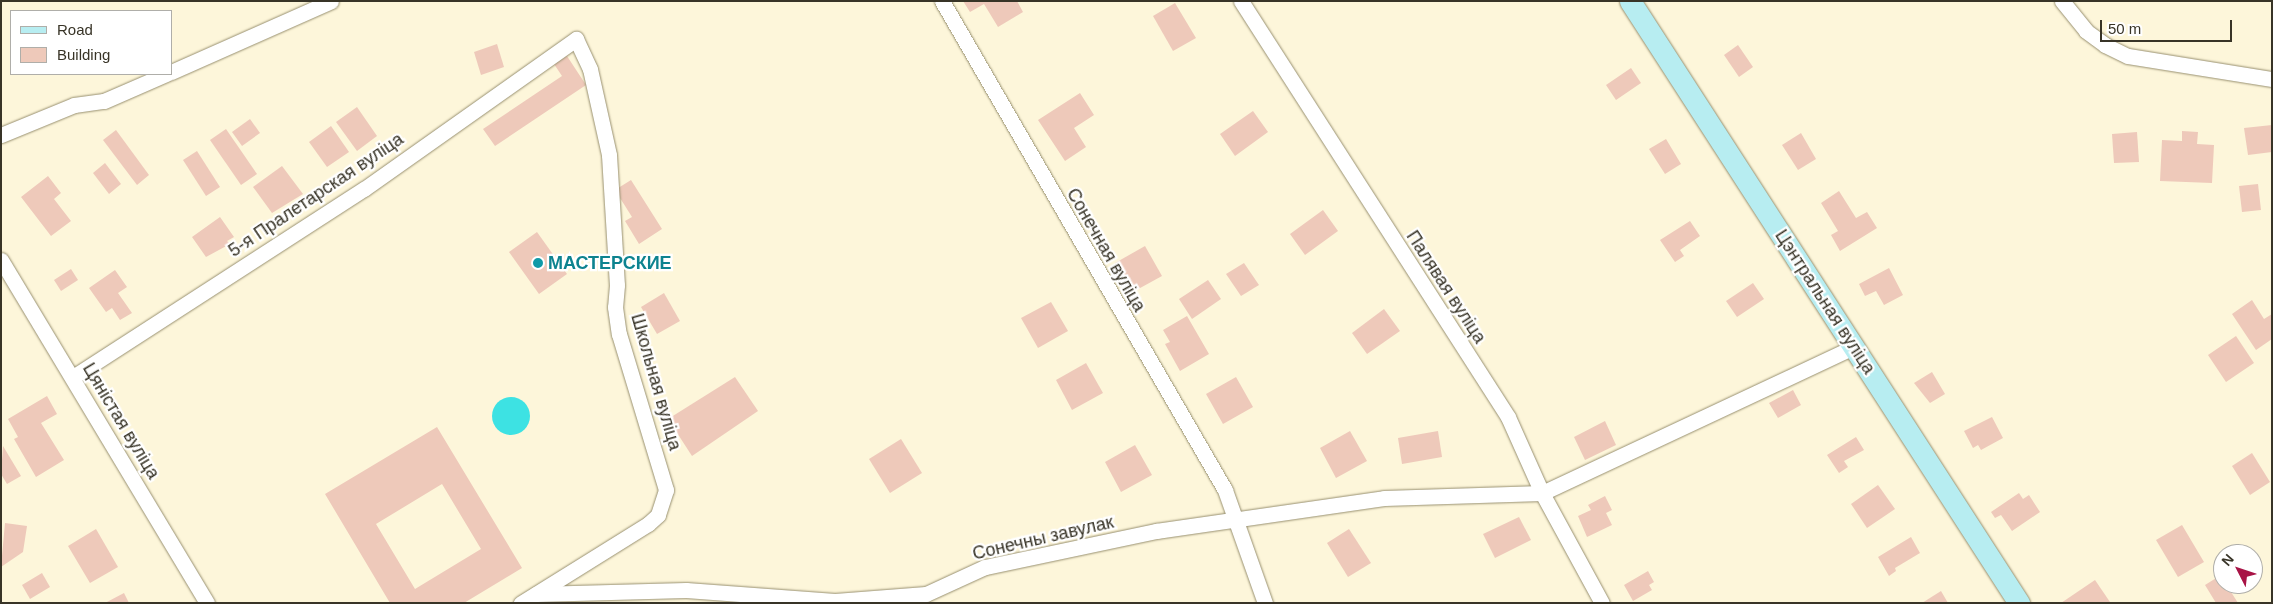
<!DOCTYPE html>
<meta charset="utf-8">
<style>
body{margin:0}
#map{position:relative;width:2273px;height:604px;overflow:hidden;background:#fdf6da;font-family:Arial,sans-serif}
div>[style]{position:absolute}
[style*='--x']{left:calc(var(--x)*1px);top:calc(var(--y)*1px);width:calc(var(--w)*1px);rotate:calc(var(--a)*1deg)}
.water>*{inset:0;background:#3de2e3}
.round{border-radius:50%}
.building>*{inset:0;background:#eec9ba}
.roads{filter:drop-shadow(0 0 1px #989070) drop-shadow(0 0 1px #989070)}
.street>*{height:15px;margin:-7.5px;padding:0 7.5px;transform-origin:7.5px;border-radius:7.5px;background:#fff}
.secondary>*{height:21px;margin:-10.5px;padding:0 10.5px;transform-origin:10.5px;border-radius:10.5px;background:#b7edf1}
.dots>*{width:14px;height:14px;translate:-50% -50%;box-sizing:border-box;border:2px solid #fff;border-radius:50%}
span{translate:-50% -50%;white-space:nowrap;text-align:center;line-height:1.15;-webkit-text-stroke:4.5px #fff;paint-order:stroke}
.street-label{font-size:18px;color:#383427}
.culture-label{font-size:18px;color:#0d838f;font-weight:700}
.left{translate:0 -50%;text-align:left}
.frame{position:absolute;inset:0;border:2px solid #383427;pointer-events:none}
.legend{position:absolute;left:10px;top:10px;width:162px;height:65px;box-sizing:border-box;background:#fff;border:1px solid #afaea9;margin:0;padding:6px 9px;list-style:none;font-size:15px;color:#383427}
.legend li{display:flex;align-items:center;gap:10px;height:25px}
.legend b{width:25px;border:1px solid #afaea9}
.north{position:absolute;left:2213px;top:544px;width:50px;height:50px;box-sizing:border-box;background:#fff;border:1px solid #afaea9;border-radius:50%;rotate:311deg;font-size:14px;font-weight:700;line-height:20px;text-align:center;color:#383427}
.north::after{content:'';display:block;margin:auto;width:18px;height:22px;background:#a81346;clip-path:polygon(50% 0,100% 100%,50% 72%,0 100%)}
.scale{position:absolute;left:2100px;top:20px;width:132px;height:22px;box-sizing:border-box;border:2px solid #383427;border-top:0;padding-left:6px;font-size:15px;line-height:18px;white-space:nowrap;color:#383427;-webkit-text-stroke:4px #fff;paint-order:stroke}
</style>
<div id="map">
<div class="water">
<div class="round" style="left:492px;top:397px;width:38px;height:38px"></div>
</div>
<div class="building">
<div style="clip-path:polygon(963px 1px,1017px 1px,1023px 12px,998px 27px,984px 4px,970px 12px)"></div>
<div style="clip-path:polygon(1175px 3px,1196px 38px,1173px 51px,1153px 16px)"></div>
<div style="clip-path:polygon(497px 44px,504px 67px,481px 75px,474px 52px)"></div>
<div style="clip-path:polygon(1738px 45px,1753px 67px,1739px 77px,1724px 55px)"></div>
<div style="clip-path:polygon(567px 56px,586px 85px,495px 146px,483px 129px,562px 76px,554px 64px)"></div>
<div style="clip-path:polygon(1631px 68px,1641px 83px,1616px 100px,1606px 85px)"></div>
<div style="clip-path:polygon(1080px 93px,1094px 115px,1074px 128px,1086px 147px,1065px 161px,1038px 120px)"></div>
<div style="clip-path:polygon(357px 107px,377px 136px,357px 151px,336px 122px)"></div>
<div style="clip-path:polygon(1253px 111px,1268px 132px,1235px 156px,1220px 134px)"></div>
<div style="clip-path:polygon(250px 119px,260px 133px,242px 146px,232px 132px)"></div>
<div style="clip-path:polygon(2272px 125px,2272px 152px,2248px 155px,2244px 128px)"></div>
<div style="clip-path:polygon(331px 126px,349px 152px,327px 167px,309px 142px)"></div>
<div style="clip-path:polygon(226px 129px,257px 174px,241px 185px,210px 140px)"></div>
<div style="clip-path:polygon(116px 130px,149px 175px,137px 185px,103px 140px)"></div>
<div style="clip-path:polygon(2182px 131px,2198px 132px,2197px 144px,2214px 145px,2212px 183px,2160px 181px,2162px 140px,2182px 141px)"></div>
<div style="clip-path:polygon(2137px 132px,2139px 162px,2114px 163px,2112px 134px)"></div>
<div style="clip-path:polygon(1801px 133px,1816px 159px,1798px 170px,1782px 145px)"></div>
<div style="clip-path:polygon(1666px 139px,1681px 164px,1665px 174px,1649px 149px)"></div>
<div style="clip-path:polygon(197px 151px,220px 187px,206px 196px,183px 160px)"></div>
<div style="clip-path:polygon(105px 163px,121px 184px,109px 194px,93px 173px)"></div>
<div style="clip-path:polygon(282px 166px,303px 194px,272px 213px,253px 187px)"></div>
<div style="clip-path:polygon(48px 176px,61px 193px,54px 199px,71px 221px,51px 236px,21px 197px)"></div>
<div style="clip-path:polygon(631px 180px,662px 229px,639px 244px,625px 221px,632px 217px,615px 190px)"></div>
<div style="clip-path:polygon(2258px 184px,2261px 210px,2242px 212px,2239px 186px)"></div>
<div style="clip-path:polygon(1839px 191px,1856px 218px,1867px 212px,1877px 228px,1840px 251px,1831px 235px,1838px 231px,1821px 203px)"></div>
<div style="clip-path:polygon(1323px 210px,1338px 231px,1305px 255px,1290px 234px)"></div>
<div style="clip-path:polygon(220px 217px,234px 237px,227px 241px,230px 244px,206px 257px,192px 237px)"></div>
<div style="clip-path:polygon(1690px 221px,1700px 236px,1680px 250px,1684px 256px,1675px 262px,1660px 240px)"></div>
<div style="clip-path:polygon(537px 232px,567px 274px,539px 294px,509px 252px)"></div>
<div style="clip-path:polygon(1145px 246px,1162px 276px,1131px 293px,1115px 263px)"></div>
<div style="clip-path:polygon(1244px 263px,1259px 285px,1241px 296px,1226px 274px)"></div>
<div style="clip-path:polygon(1889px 268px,1903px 295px,1884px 305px,1876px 291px,1865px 296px,1859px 284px)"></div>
<div style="clip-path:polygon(71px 269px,78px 280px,61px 291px,54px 280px)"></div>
<div style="clip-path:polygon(115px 270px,127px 287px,118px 293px,132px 313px,120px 320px,112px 308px,106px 312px,89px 288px)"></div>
<div style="clip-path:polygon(1208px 280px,1221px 299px,1192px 319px,1179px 299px)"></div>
<div style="clip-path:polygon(1753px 283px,1764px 299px,1737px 317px,1726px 301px)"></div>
<div style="clip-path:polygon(664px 293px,680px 321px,657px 334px,641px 307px)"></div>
<div style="clip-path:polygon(2252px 300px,2264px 319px,2272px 314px,2272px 339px,2256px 350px,2232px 314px)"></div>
<div style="clip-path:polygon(1051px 302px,1068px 331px,1038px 348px,1021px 318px)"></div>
<div style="clip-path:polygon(1384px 309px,1400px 331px,1367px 354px,1352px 333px)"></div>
<div style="clip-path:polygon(1187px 316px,1209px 354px,1180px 371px,1165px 344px,1170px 342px,1163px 330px)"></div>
<div style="clip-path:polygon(2236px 336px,2254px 363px,2226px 382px,2208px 355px)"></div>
<div style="clip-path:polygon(1086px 363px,1103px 393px,1072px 410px,1056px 380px)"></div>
<div style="clip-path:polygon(1932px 372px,1945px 394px,1930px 403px,1914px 383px)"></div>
<div style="clip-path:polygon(735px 377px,758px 411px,692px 456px,668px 419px)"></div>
<div style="clip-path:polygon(1236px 377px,1253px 407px,1223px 424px,1206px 394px)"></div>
<div style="clip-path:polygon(1793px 390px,1801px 405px,1778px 418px,1769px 403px)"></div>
<div style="clip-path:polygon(47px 396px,57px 414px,41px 423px,64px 460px,36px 477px,14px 439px,18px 437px,8px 419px)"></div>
<div style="clip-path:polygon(1992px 417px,2003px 438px,1981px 450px,1978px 445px,1973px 448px,1964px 431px)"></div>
<div style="clip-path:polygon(1605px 421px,1616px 445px,1585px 460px,1574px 437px)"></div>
<div style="clip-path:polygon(evenodd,437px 427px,522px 568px,464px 603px,390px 603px,325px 494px,437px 427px,442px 484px,481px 549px,415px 589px,376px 524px,442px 484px)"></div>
<div style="clip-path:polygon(1350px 431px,1367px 461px,1336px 478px,1320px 448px)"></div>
<div style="clip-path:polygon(1438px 431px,1442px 457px,1402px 464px,1398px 438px)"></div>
<div style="clip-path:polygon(1856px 437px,1864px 450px,1844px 461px,1848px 467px,1839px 473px,1827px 455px)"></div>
<div style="clip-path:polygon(901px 439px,922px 473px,890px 493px,869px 459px)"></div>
<div style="clip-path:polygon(1135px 445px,1152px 475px,1121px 492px,1105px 462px)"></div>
<div style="clip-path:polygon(3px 446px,21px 476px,7px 484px,1px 474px)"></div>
<div style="clip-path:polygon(2252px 453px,2270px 482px,2250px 495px,2232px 466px)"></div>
<div style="clip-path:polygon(1878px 485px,1895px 509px,1867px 528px,1851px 504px)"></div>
<div style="clip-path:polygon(2019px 493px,2023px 499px,2029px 495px,2040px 512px,2012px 531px,2001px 515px,1995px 518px,1991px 512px)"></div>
<div style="clip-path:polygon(1605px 496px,1612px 510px,1606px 513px,1612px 525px,1587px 537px,1578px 516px,1591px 510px,1588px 505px)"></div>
<div style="clip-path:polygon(1519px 517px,1531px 540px,1495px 558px,1483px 534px)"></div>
<div style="clip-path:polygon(5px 523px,27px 526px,23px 552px,1px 567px)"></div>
<div style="clip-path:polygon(2182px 525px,2204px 562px,2178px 577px,2156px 540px)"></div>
<div style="clip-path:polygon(96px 529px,118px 567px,90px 583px,68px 546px)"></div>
<div style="clip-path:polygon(1349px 529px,1371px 563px,1348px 577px,1327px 543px)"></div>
<div style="clip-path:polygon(1911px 537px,1920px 553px,1895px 568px,1896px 571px,1889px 576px,1878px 557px)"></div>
<div style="clip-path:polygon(1648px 571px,1654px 582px,1649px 585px,1652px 590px,1633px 601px,1624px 585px)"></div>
<div style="clip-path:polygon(42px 573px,50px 587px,30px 599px,22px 585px)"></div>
<div style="clip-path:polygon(2221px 575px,2223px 584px,2226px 584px,2238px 603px,2216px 603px,2205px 585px)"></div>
<div style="clip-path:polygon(2095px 580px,2110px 602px,2061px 603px)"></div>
<div style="clip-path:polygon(1941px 591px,1948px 603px,1922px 603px)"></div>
<div style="clip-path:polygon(124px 593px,129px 603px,105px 603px)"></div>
</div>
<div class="roads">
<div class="street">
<div style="--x:942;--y:1;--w:565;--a:59.94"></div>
<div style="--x:1225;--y:490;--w:120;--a:70.5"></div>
<div style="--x:1241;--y:1;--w:494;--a:57.3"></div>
<div style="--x:1508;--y:417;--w:83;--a:65.9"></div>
<div style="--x:1542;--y:493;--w:125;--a:61.4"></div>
<div style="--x:2062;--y:1;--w:38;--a:51"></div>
<div style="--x:2086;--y:31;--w:24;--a:36"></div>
<div style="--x:2105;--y:45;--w:25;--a:26"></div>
<div style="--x:2128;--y:56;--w:146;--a:9.1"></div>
<div style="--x:171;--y:72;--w:175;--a:-23.9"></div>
<div style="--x:1;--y:135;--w:79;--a:-22.3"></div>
<div style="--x:74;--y:105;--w:30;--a:-8"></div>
<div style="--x:104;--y:101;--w:68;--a:-23.5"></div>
<div style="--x:1;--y:260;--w:400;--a:59"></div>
<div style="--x:73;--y:377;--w:346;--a:-32.9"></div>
<div style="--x:364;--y:189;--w:260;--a:-35.3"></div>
<div style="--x:576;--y:39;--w:33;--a:65"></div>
<div style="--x:590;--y:69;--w:88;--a:77.5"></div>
<div style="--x:609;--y:155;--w:130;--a:86.5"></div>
<div style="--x:617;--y:285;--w:22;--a:95"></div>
<div style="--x:615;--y:307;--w:27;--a:82"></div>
<div style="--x:619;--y:334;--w:163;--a:73.2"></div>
<div style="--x:666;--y:490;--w:26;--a:108"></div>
<div style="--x:658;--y:515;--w:13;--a:138"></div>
<div style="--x:648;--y:524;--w:150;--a:148.1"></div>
<div style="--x:536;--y:594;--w:150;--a:-1.5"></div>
<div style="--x:686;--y:590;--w:149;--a:4.2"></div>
<div style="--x:835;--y:601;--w:91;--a:-4.4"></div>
<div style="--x:926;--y:594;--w:65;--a:-24.6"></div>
<div style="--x:985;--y:567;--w:175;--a:-11.9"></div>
<div style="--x:1156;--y:531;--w:230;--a:-8.2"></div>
<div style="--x:1384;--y:498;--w:158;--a:-1.8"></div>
<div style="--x:1542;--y:493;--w:344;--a:-25.1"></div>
</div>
<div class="secondary">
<div style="--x:1630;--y:1;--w:717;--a:57.13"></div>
</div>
</div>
<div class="dots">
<div style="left:538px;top:263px;background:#0f9aa8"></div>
</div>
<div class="street-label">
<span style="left:316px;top:195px;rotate:-34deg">5-я Пралетарская вуліца</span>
<span style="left:1106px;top:250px;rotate:60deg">Сонечная вуліца</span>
<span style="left:1446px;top:287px;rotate:57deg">Палявая вуліца</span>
<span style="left:1825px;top:302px;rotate:57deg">Цэнтральная вуліца</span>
<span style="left:656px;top:382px;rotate:74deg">Школьная вуліца</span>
<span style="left:121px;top:421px;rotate:59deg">Цяністая вуліца</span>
<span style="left:1043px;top:538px;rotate:-13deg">Сонечны завулак</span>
</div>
<div class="culture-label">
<span class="left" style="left:548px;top:263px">МАСТЕРСКИЕ</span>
</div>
<div class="frame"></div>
<ul class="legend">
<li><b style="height:6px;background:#b7edf1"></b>Road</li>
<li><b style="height:14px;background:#eec9ba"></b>Building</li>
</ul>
<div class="north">N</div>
<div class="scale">50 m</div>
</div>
